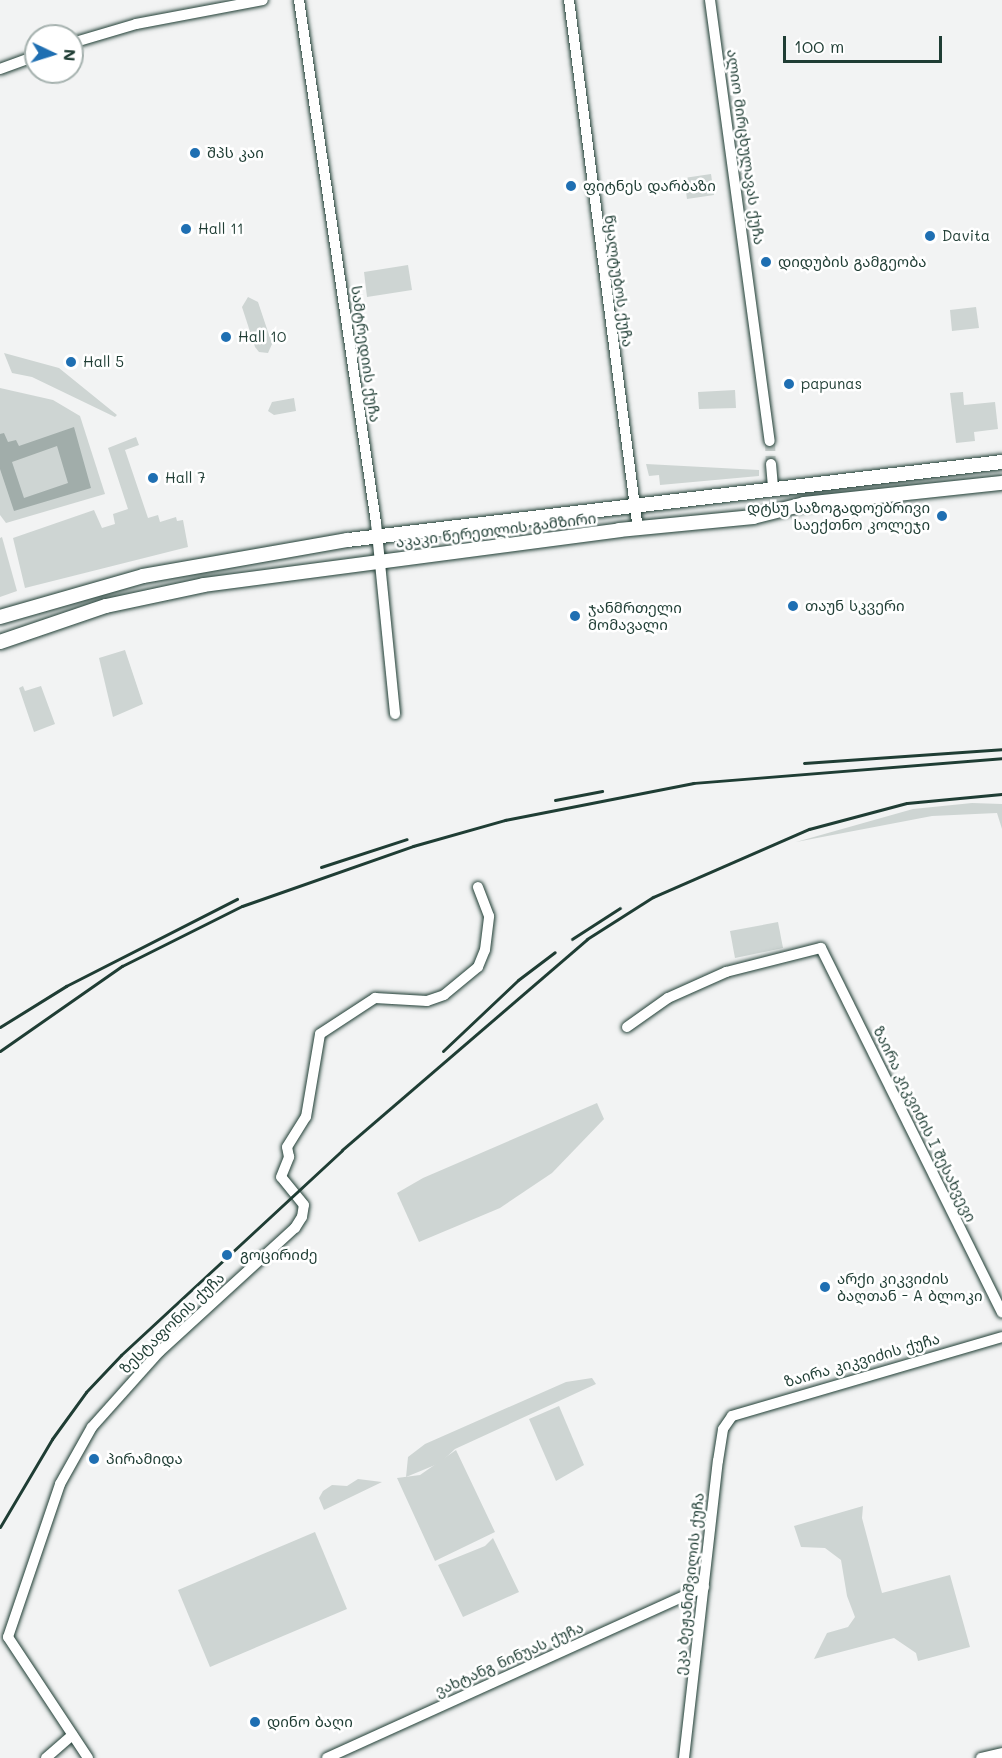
<!DOCTYPE html>
<meta charset="utf-8">
<style>
body{margin:0}
#map{position:relative;width:1002px;height:1758px;overflow:hidden;background:#f2f3f3;font-family:Mali,"Noto Sans Georgian",sans-serif}
div>[style]{position:absolute}
[style*='--x']{left:calc(var(--x)*1px);top:calc(var(--y)*1px);width:calc(var(--w)*1px);rotate:calc(var(--a)*1deg)}
.green>*{inset:0;background:#ced5d3}
.water>*{inset:0;background:#a1adaa}
.minor-tunnel>*{height:10px;margin-top:-5px;transform-origin:0;background:repeating-linear-gradient(90deg,#c8cfcd 0 10px,transparent 0 15px)}
.roads{filter:drop-shadow(0 0 2px #1f3d34) drop-shadow(0 0 2px #1f3d34)}
.minor>*{height:10px;margin:-5px;padding:0 5px;transform-origin:5px;border-radius:5px;background:#fff}
.major>*{height:14px;margin:-7px;padding:0 7px;transform-origin:7px;border-radius:7px;background:#fff}
.rail>*{height:3px;margin:-1.5px;padding:0 1.5px;transform-origin:1.5px;border-radius:1.5px;background:#1f3d34}
.dots>*{width:16px;height:16px;translate:-50% -50%;box-sizing:border-box;border:3px solid #fff;border-radius:50%}
span{translate:-50% -50%;white-space:nowrap;text-align:center;line-height:1.15;-webkit-text-stroke:5px #fff;paint-order:stroke}
.street-label{font-size:15px;color:#1f3d34}
.poi-label{font-size:15px;color:#1f3d34}
.left{translate:0 -50%;text-align:left}
.right{translate:-100% -50%;text-align:right}
.north{position:absolute;left:24px;top:24px;width:60px;height:60px;box-sizing:border-box;background:#fff;border:2px solid #a5b1ae;border-radius:50%;rotate:94deg;font-size:16px;font-weight:700;line-height:24px;text-align:center;color:#1f3d34}
.north::after{content:'';display:block;margin:auto;width:21px;height:27px;background:#1f6fb2;clip-path:polygon(50% 0,100% 100%,50% 72%,0 100%)}
.scale{position:absolute;left:783px;top:36px;width:159px;height:27px;box-sizing:border-box;border:3px solid #1f3d34;border-top:0;padding-left:8px;font-size:18px;line-height:21px;white-space:nowrap;color:#1f3d34;-webkit-text-stroke:4px #fff;paint-order:stroke}
</style>
<div id="map">
<div class="green">
<div style="clip-path:polygon(711px 174px,714px 195px,687px 199px,684px 178px)"></div>
<div style="clip-path:polygon(408px 265px,412px 290px,367px 297px,364px 272px)"></div>
<div style="clip-path:polygon(248px 297px,258px 302px,272px 344px,268px 353px,259px 352px,255px 347px,242px 307px)"></div>
<div style="clip-path:polygon(976px 307px,979px 328px,952px 331px,950px 310px)"></div>
<div style="clip-path:polygon(4px 353px,59px 368px,117px 415px,115px 417px,32px 377px,12px 373px)"></div>
<div style="clip-path:polygon(0 388px,53px 400px,80px 416px,105px 494px,6px 523px,0 515px)"></div>
<div style="clip-path:polygon(735px 390px,736px 408px,699px 409px,698px 392px)"></div>
<div style="clip-path:polygon(963px 392px,964px 405px,995px 402px,998px 429px,974px 432px,975px 441px,956px 443px,950px 393px)"></div>
<div style="clip-path:polygon(294px 398px,296px 411px,274px 415px,268px 411px,272px 402px)"></div>
<div style="clip-path:polygon(136px 437px,139px 445px,125px 450px,148px 518px,158px 515px,160px 522px,176px 517px,177px 521px,183px 520px,188px 547px,25px 588px,13px 538px,94px 510px,102px 528px,115px 524px,113px 514px,128px 509px,108px 448px)"></div>
<div style="clip-path:polygon(646px 464px,759px 470px,759px 476px,660px 485px,659px 475px,649px 476px)"></div>
<div style="clip-path:polygon(2px 537px,17px 591px,0 597px,0 538px)"></div>
<div style="clip-path:polygon(125px 650px,143px 704px,113px 717px,99px 658px)"></div>
<div style="clip-path:polygon(23px 686px,25px 691px,41px 686px,55px 724px,34px 732px,19px 688px)"></div>
<div style="clip-path:polygon(972px 803px,1002px 804px,1002px 829px,997px 813px,932px 816px,796px 842px,913px 809px)"></div>
<div style="clip-path:polygon(778px 922px,783px 948px,735px 958px,730px 931px)"></div>
<div style="clip-path:polygon(597px 1103px,604px 1119px,552px 1173px,500px 1208px,419px 1242px,397px 1193px,423px 1178px)"></div>
<div style="clip-path:polygon(592px 1378px,596px 1384px,455px 1449px,440px 1463px,406px 1477px,408px 1457px,425px 1444px,566px 1382px)"></div>
<div style="clip-path:polygon(559px 1406px,584px 1465px,556px 1481px,529px 1419px)"></div>
<div style="clip-path:polygon(456px 1450px,495px 1532px,435px 1561px,397px 1478px,420px 1475px)"></div>
<div style="clip-path:polygon(358px 1479px,382px 1482px,324px 1510px,319px 1498px,323px 1491px,332px 1485px,347px 1486px)"></div>
<div style="clip-path:polygon(863px 1506px,862px 1518px,882px 1593px,950px 1575px,970px 1647px,918px 1661px,916px 1653px,894px 1638px,814px 1659px,827px 1633px,848px 1627px,855px 1617px,847px 1596px,841px 1560px,825px 1548px,801px 1547px,794px 1526px)"></div>
<div style="clip-path:polygon(315px 1532px,347px 1609px,210px 1667px,178px 1590px)"></div>
<div style="clip-path:polygon(493px 1538px,519px 1592px,463px 1617px,438px 1565px,485px 1546px)"></div>
</div>
<div class="water">
<div style="clip-path:polygon(evenodd,74px 427px,91px 488px,14px 511px,0 469px,0 434px,4px 433px,8px 442px,16px 440px,19px 446px,74px 427px,57px 446px,68px 483px,24px 498px,12px 462px,57px 446px)"></div>
</div>
<div class="minor-tunnel">
<div style="--x:770;--y:441;--w:23;--a:88"></div>
</div>
<div class="roads">
<div class="minor">
<div style="--x:299;--y:0;--w:529;--a:81.62"></div>
<div style="--x:376;--y:523;--w:192;--a:84.3"></div>
<div style="--x:569;--y:0;--w:534;--a:82.58"></div>
<div style="--x:710;--y:0;--w:445;--a:82.3"></div>
<div style="--x:72;--y:43;--w:67;--a:-16.5"></div>
<div style="--x:136;--y:24;--w:129;--a:-10.7"></div>
<div style="--x:0;--y:69;--w:38;--a:-20"></div>
<div style="--x:771;--y:464;--w:24;--a:85"></div>
<div style="--x:627;--y:1027;--w:50;--a:-35.3"></div>
<div style="--x:668;--y:998;--w:64;--a:-24.1"></div>
<div style="--x:726;--y:972;--w:98;--a:-14.2"></div>
<div style="--x:821;--y:948;--w:407;--a:63.6"></div>
<div style="--x:46;--y:1758;--w:35;--a:-41"></div>
<div style="--x:88;--y:1758;--w:145;--a:-123.5"></div>
<div style="--x:8;--y:1637;--w:162;--a:-71.2"></div>
<div style="--x:60;--y:1484;--w:65;--a:-60.7"></div>
<div style="--x:92;--y:1427;--w:101;--a:-48.2"></div>
<div style="--x:159;--y:1352;--w:184;--a:-42.4"></div>
<div style="--x:295;--y:1228;--w:13;--a:-58"></div>
<div style="--x:302;--y:1217;--w:12;--a:-81"></div>
<div style="--x:304;--y:1205;--w:36;--a:-129"></div>
<div style="--x:281;--y:1177;--w:22;--a:-68"></div>
<div style="--x:289;--y:1157;--w:10;--a:-101"></div>
<div style="--x:287;--y:1147;--w:36;--a:-58"></div>
<div style="--x:306;--y:1117;--w:84;--a:-80.4"></div>
<div style="--x:320;--y:1034;--w:66;--a:-33.2"></div>
<div style="--x:375;--y:998;--w:52;--a:3.3"></div>
<div style="--x:427;--y:1001;--w:18;--a:-19"></div>
<div style="--x:444;--y:995;--w:44;--a:-39.5"></div>
<div style="--x:478;--y:967;--w:18;--a:-68"></div>
<div style="--x:485;--y:950;--w:34;--a:-83"></div>
<div style="--x:489;--y:916;--w:31;--a:-111"></div>
<div style="--x:327;--y:1758;--w:414;--a:-24.4"></div>
<div style="--x:684;--y:1758;--w:299;--a:-83.5"></div>
<div style="--x:718;--y:1461;--w:32;--a:-81"></div>
<div style="--x:723;--y:1429;--w:16;--a:-55"></div>
<div style="--x:732;--y:1416;--w:281;--a:-16.3"></div>
<div style="--x:981;--y:1758;--w:22;--a:-13"></div>
</div>
<div class="major">
<div style="--x:0;--y:617;--w:149;--a:-16"></div>
<div style="--x:143;--y:576;--w:208;--a:-10"></div>
<div style="--x:348;--y:540;--w:659;--a:-6.8"></div>
<div style="--x:0;--y:642;--w:112;--a:-18.8"></div>
<div style="--x:106;--y:606;--w:100;--a:-12.1"></div>
<div style="--x:204;--y:585;--w:419;--a:-7.5"></div>
<div style="--x:619;--y:530;--w:135;--a:-5.5"></div>
<div style="--x:753;--y:517;--w:53;--a:-14.3"></div>
<div style="--x:804;--y:504;--w:199;--a:-6.1"></div>
</div>
</div>
<div class="rail">
<div style="--x:804;--y:763;--w:198;--a:-4"></div>
<div style="--x:555;--y:800;--w:48;--a:-10.8"></div>
<div style="--x:321;--y:867;--w:90;--a:-18"></div>
<div style="--x:572;--y:939;--w:57;--a:-32.9"></div>
<div style="--x:0;--y:1027;--w:78;--a:-31.8"></div>
<div style="--x:66;--y:986;--w:192;--a:-27"></div>
<div style="--x:0;--y:1051;--w:149;--a:-34.9"></div>
<div style="--x:122;--y:966;--w:134;--a:-26.6"></div>
<div style="--x:242;--y:906;--w:181;--a:-19.3"></div>
<div style="--x:413;--y:846;--w:96;--a:-15.8"></div>
<div style="--x:505;--y:820;--w:192;--a:-11.1"></div>
<div style="--x:693;--y:783;--w:310;--a:-4.6"></div>
<div style="--x:443;--y:1051;--w:103;--a:-43.4"></div>
<div style="--x:518;--y:980;--w:46;--a:-37.1"></div>
<div style="--x:0;--y:1527;--w:102;--a:-59.4"></div>
<div style="--x:52;--y:1439;--w:58;--a:-54.1"></div>
<div style="--x:86;--y:1392;--w:51;--a:-46.6"></div>
<div style="--x:121;--y:1355;--w:301;--a:-42.8"></div>
<div style="--x:342;--y:1150;--w:323;--a:-40.7"></div>
<div style="--x:587;--y:939;--w:78;--a:-32.5"></div>
<div style="--x:653;--y:897;--w:170;--a:-23.6"></div>
<div style="--x:809;--y:829;--w:101;--a:-14.9"></div>
<div style="--x:907;--y:803;--w:95;--a:-5.4"></div>
</div>
<div class="dots">
<div style="left:195px;top:153px;background:#1f6fb2"></div>
<div style="left:571px;top:186px;background:#1f6fb2"></div>
<div style="left:186px;top:229px;background:#1f6fb2"></div>
<div style="left:930px;top:236px;background:#1f6fb2"></div>
<div style="left:766px;top:262px;background:#1f6fb2"></div>
<div style="left:226px;top:337px;background:#1f6fb2"></div>
<div style="left:71px;top:362px;background:#1f6fb2"></div>
<div style="left:789px;top:384px;background:#1f6fb2"></div>
<div style="left:153px;top:478px;background:#1f6fb2"></div>
<div style="left:942px;top:516px;background:#1f6fb2"></div>
<div style="left:793px;top:606px;background:#1f6fb2"></div>
<div style="left:575px;top:616px;background:#1f6fb2"></div>
<div style="left:227px;top:1255px;background:#1f6fb2"></div>
<div style="left:825px;top:1287px;background:#1f6fb2"></div>
<div style="left:94px;top:1459px;background:#1f6fb2"></div>
<div style="left:255px;top:1722px;background:#1f6fb2"></div>
</div>
<div class="street-label">
<span style="left:746px;top:147px;rotate:82deg">ალიო მირცხულავას ქუჩა</span>
<span style="left:619px;top:281px;rotate:82deg">წყალტუბოს ქუჩა</span>
<span style="left:366px;top:354px;rotate:82deg">სამტრედიის ქუჩა</span>
<span style="left:496px;top:530px;rotate:-7deg">აკაკი წერეთლის გამზირი</span>
<span style="left:925px;top:1124px;rotate:64deg">ზაირა კიკვიძის I შესახვევი</span>
<span style="left:172px;top:1323px;rotate:-44deg">ზესტაფონის ქუჩა</span>
<span style="left:862px;top:1360px;rotate:-16deg">ზაირა კიკვიძის ქუჩა</span>
<span style="left:689px;top:1584px;rotate:-84deg">ეკა ბეჟანიშვილის ქუჩა</span>
<span style="left:509px;top:1659px;rotate:-24deg">ვახტანგ ნინუას ქუჩა</span>
</div>
<div class="poi-label">
<span class="left" style="left:207px;top:153px">შპს კაი</span>
<span class="left" style="left:583px;top:186px">ფიტნეს დარბაზი</span>
<span class="left" style="left:198px;top:229px">Hall 11</span>
<span class="left" style="left:942px;top:236px">Davita</span>
<span class="left" style="left:778px;top:262px">დიდუბის გამგეობა</span>
<span class="left" style="left:238px;top:337px">Hall 10</span>
<span class="left" style="left:83px;top:362px">Hall 5</span>
<span class="left" style="left:801px;top:384px">papunas</span>
<span class="left" style="left:165px;top:478px">Hall 7</span>
<span class="right" style="left:930px;top:516px">დტსუ საზოგადოებრივი<br>საექთნო კოლეჯი</span>
<span class="left" style="left:805px;top:606px">თაუნ სკვერი</span>
<span class="left" style="left:588px;top:616px">ჯანმრთელი<br>მომავალი</span>
<span class="left" style="left:240px;top:1255px">გოცირიძე</span>
<span class="left" style="left:837px;top:1287px">არქი კიკვიძის<br>ბაღთან - A ბლოკი</span>
<span class="left" style="left:106px;top:1459px">პირამიდა</span>
<span class="left" style="left:267px;top:1722px">დინო ბაღი</span>
</div>
<div class="north">N</div>
<div class="scale">100 m</div>
</div>
